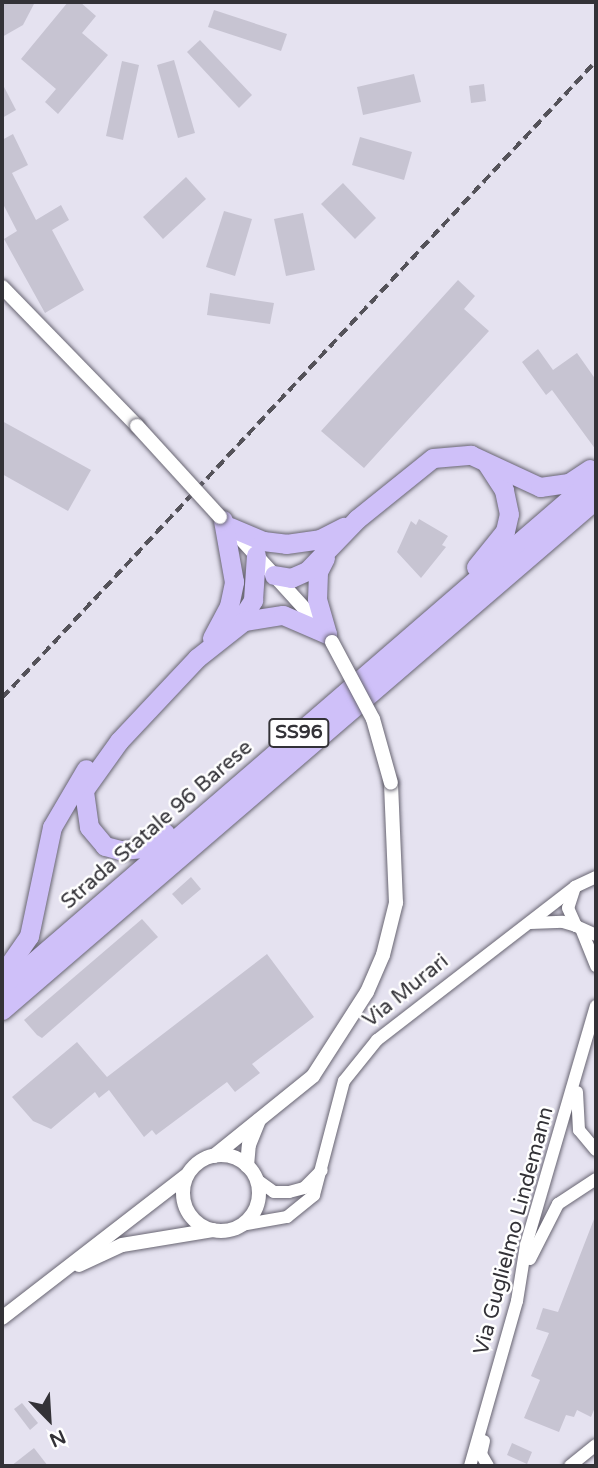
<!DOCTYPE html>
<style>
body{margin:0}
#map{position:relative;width:598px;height:1468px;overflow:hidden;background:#e5e2f0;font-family:"Varela Round",sans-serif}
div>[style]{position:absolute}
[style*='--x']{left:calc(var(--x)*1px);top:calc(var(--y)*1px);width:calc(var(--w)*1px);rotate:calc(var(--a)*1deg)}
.building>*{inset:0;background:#c7c4d2}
.roads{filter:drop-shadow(0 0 2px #686572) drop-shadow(0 0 2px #686572)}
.minor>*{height:12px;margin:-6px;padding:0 6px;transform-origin:6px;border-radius:6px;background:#fff}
.tertiary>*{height:14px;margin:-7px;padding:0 7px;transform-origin:7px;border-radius:7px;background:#fff}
.tertiary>.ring{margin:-7px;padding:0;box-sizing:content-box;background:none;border:14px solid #fff;border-radius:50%}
.primary>*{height:19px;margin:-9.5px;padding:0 9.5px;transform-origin:9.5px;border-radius:9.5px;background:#cfc0f9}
.rail>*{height:3.5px;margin-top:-1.75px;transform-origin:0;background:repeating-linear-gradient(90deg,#545259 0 10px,transparent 0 15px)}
.bridges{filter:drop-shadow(0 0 2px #686572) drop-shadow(0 0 2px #686572)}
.tertiary-bridge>*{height:14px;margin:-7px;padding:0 7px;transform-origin:7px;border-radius:7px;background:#fff}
span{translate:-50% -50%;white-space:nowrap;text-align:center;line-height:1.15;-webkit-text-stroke:5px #fff;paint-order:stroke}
.shield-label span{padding:2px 5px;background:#fff;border:2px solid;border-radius:5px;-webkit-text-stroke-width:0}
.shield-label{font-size:19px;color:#333237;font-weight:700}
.street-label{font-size:21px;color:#333237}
.frame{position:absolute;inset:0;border:4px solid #333237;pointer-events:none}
.north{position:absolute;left:14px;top:1384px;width:70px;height:70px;-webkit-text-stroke:5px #fff;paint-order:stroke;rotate:156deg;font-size:19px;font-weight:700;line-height:28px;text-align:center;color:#333237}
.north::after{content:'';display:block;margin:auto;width:24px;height:32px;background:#333237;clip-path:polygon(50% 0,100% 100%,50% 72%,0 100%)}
</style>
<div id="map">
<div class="building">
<div style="clip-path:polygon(2px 2px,35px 2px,23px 25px,2px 37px)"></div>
<div style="clip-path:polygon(68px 2px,80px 2px,96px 16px,82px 33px,108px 55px,58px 114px,45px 102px,56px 89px,21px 59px)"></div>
<div style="clip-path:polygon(214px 10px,287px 34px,281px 51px,208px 27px)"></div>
<div style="clip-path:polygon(200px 40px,252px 95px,239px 108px,187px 52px)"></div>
<div style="clip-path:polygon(174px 60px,195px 133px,178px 138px,157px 65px)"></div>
<div style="clip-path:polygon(122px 61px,139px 65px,123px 140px,106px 136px)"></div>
<div style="clip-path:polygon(414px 74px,421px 102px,363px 115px,357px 87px)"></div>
<div style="clip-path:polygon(2px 83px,16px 110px,2px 118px)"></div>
<div style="clip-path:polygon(484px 84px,486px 101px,471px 103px,469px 86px)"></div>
<div style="clip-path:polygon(13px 134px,28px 165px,12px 173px,36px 220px,61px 205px,69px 220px,52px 230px,84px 290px,45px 313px,4px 239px,17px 231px,2px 202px,2px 140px)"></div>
<div style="clip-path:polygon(360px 137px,412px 152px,404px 180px,352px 165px)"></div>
<div style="clip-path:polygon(186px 177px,206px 199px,163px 239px,143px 217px)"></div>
<div style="clip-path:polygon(343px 183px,376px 218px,355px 239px,321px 204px)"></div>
<div style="clip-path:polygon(224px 211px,252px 219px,235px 276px,206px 267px)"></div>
<div style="clip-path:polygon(303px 213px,315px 270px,286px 276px,274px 219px)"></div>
<div style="clip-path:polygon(458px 280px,475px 296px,464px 309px,489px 331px,364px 468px,321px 431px)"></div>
<div style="clip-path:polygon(210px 293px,274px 303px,270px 324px,207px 315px)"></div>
<div style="clip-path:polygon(538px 349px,553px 370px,577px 353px,596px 380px,596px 450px,552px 390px,546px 395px,522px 362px)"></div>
<div style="clip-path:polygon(2px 421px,91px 470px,68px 511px,2px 474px)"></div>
<div style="clip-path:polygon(419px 519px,448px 536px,442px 545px,446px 547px,421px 578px,397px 552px,411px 521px,416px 525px)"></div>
<div style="clip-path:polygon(191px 877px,201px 889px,182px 905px,172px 894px)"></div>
<div style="clip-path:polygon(142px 919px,158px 937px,42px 1038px,37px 1035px,24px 1020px)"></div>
<div style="clip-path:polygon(267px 954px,314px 1017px,252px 1064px,260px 1073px,235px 1092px,227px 1082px,156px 1135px,152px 1130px,144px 1137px,109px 1090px,99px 1098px,95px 1092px,51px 1129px,33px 1121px,12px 1097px,77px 1042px,107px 1077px)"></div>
<div style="clip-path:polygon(596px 1214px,596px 1405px,591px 1417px,577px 1410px,574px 1417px,566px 1415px,559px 1432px,524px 1418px,540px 1380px,531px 1376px,549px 1333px,536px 1329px,543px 1308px,558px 1312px)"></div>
<div style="clip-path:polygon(22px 1403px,38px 1423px,30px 1430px,14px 1409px)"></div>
<div style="clip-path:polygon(512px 1443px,532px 1452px,527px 1464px,507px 1455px)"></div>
<div style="clip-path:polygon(34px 1448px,48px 1466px,11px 1466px)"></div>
</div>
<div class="roads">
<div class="minor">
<div style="--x:596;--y:877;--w:23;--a:155"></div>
<div style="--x:575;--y:887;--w:22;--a:108"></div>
<div style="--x:568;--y:908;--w:20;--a:66"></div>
<div style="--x:576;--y:926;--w:22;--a:24"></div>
<div style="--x:530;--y:923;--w:33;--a:-2"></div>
<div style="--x:563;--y:922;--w:14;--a:17"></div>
<div style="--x:582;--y:931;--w:38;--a:68"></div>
<div style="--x:577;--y:1092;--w:38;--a:87"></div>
<div style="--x:579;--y:1130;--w:26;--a:50"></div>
<div style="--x:256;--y:1179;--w:22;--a:36"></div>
<div style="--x:274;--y:1192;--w:15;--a:0"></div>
<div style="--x:289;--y:1192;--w:16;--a:-15"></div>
<div style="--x:304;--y:1188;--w:25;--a:-45"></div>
<div style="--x:241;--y:1225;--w:47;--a:-9.9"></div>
<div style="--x:287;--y:1217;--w:35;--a:-39"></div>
<div style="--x:314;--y:1195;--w:118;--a:-75.3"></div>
<div style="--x:344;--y:1081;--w:53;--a:-51.2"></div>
<div style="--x:377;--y:1040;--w:250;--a:-37.7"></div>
<div style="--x:530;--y:1259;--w:62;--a:-63"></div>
<div style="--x:558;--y:1204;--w:45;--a:-33.3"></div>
<div style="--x:484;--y:1441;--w:13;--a:103"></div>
<div style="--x:481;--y:1454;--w:14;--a:60"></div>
<div style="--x:470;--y:1466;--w:172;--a:-74.1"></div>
<div style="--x:517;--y:1301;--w:57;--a:-80.9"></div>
<div style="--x:526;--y:1245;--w:249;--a:-73.7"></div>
<div style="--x:570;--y:1466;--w:33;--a:-39"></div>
</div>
<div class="tertiary">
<div style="--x:2;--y:287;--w:194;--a:45.8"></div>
<div style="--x:233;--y:530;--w:134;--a:47.7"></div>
<div class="ring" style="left:183px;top:1155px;width:62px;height:62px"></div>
<div style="--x:214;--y:1156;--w:127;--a:-38.9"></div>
<div style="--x:313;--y:1076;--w:100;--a:-57.3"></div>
<div style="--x:367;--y:992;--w:40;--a:-66.6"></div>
<div style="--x:383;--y:955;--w:54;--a:-76"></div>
<div style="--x:396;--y:903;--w:120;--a:-92.4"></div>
<div style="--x:247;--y:1166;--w:21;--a:-85"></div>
<div style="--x:249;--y:1145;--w:27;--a:-68"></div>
<div style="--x:79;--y:1265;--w:47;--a:-24.9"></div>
<div style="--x:122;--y:1245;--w:92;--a:-9.4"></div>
<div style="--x:2;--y:1318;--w:232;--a:-37.7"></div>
</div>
<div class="primary">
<div style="--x:230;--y:527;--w:36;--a:23"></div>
<div style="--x:263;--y:541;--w:23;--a:7"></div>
<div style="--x:286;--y:544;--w:34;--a:-8"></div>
<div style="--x:320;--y:539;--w:27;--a:-27"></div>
<div style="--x:325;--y:558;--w:16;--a:117"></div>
<div style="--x:318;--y:572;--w:27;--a:92"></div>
<div style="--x:317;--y:599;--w:36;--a:74"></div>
<div style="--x:476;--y:567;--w:46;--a:-51.1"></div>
<div style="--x:505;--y:531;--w:17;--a:-77"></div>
<div style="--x:509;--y:514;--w:25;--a:-102"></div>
<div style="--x:504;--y:490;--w:31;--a:-123"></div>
<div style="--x:274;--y:575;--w:17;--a:10"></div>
<div style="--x:291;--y:578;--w:17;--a:-24"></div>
<div style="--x:307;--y:571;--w:72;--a:-46.1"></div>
<div style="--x:357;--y:519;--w:97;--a:-38.8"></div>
<div style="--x:433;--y:458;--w:38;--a:-5"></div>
<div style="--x:471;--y:455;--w:76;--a:24.9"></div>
<div style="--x:540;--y:487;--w:29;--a:-8"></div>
<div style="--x:569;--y:483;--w:25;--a:-34"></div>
<div style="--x:237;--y:625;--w:30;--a:-57"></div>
<div style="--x:253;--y:600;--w:45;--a:-86.2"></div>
<div style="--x:212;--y:638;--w:36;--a:-62"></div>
<div style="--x:229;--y:606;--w:25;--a:-78"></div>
<div style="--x:234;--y:582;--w:63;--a:-100.1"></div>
<div style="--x:165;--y:833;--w:26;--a:144"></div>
<div style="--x:144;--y:848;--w:24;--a:175"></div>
<div style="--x:120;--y:850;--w:16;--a:-165"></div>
<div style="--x:105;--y:846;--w:25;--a:-130"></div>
<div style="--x:89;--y:827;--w:37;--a:-98"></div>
<div style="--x:84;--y:790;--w:60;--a:-54.5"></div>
<div style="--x:119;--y:741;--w:114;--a:-46.8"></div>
<div style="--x:197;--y:658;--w:60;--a:-38.2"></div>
<div style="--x:244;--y:621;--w:39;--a:-9"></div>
<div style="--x:283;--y:615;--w:48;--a:23.4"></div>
<div style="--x:2;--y:975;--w:47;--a:-55.3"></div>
<div style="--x:29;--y:936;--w:111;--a:-78.1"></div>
<div style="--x:52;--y:827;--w:67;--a:-59.6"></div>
<div style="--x:2;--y:989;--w:785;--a:-40.82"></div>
<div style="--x:2;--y:1010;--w:784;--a:-40.7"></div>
</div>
</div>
<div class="rail">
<div style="--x:2;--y:698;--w:871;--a:-47"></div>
</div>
<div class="bridges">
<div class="tertiary-bridge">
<div style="--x:137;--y:426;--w:123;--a:47.6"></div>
<div style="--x:332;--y:642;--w:87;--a:62"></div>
<div style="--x:373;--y:719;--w:66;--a:74.3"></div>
</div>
</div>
<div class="shield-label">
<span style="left:299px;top:733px">SS96</span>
</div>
<div class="street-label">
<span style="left:157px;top:825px;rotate:-41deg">Strada Statale 96 Barese</span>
<span style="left:406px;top:991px;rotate:-39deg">Via Murari</span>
<span style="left:514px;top:1231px;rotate:-75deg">Via Guglielmo Lindemann</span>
</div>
<div class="frame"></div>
<div class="north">N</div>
</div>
